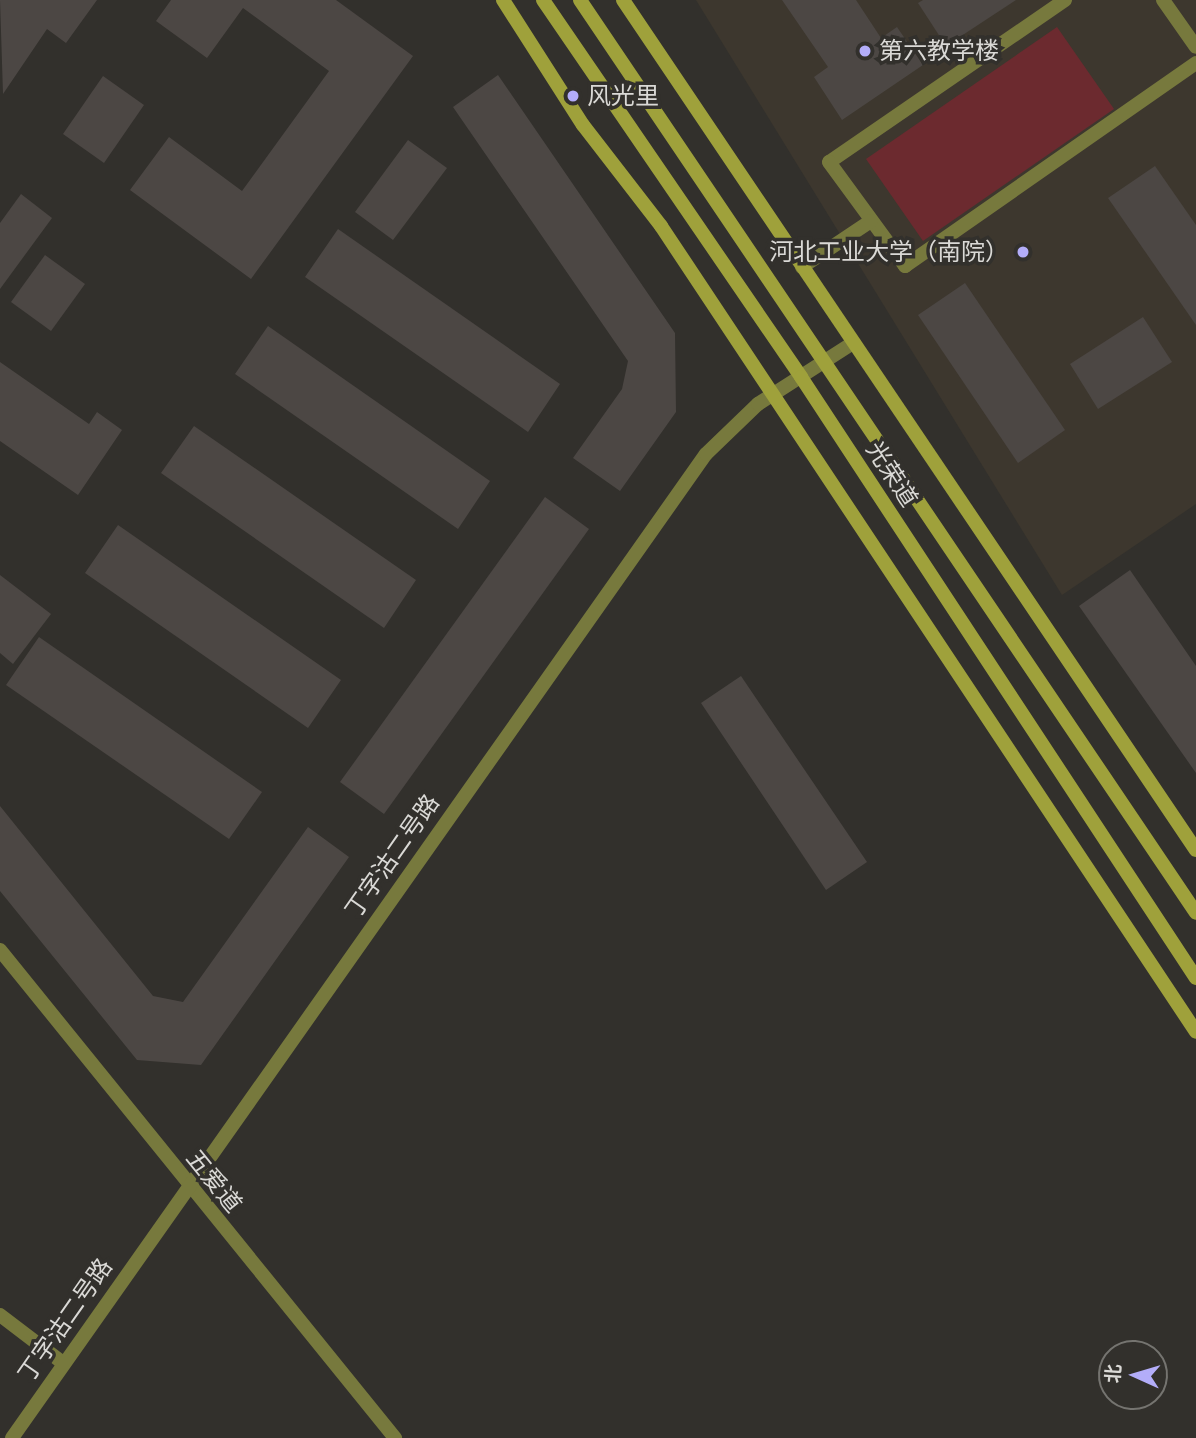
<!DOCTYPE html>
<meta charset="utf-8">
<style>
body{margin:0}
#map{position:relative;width:1196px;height:1438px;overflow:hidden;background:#32302c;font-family:Jost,"Noto Sans SC",sans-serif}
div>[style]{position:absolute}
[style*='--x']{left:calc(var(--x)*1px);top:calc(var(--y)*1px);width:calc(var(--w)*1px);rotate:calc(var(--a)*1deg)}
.built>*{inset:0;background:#3d372e}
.green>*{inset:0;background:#6c2a2f}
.building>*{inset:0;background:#4c4744}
.minor>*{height:14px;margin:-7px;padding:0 7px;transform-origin:7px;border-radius:7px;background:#77793d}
.tertiary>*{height:14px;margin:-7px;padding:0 7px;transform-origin:7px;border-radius:7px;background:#77793d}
.secondary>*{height:14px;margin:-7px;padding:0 7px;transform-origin:7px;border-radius:7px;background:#9fa13b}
.dots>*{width:19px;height:19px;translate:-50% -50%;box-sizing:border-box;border:4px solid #32302c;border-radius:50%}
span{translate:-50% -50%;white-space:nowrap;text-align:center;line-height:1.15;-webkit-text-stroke:7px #32302c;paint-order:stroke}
.poi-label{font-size:24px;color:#dad9d6}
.left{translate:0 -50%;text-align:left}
.right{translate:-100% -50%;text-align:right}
.street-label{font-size:24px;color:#dad9d6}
.north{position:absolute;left:1098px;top:1340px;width:70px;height:70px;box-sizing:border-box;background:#32302c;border:2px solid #757470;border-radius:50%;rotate:274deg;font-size:19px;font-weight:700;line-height:28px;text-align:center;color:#dad9d6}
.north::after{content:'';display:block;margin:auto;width:24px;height:32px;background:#b3adf9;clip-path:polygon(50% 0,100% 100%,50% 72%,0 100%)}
</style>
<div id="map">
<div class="built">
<div style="clip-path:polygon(696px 0,1196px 0,1196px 504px,1062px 595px)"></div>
</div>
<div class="green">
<div style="clip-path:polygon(1057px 27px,1114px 109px,923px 241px,866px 159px)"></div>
</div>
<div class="building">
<div style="clip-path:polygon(0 0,97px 0,66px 43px,47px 29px,3px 94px)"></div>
<div style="clip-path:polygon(171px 0,336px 0,413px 56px,251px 279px,130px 190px,169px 137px,242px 191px,329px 71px,243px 8px,207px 58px,156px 21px)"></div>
<div style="clip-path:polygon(782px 0,856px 0,881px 38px,897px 27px,923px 65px,842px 120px,814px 77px,828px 67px)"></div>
<div style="clip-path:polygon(923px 0,1016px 0,946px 46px,918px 3px)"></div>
<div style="clip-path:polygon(498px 75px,675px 333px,676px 412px,620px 491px,573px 458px,622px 389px,628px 361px,453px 107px)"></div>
<div style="clip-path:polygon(103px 76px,144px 105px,104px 163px,63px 134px)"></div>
<div style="clip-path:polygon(408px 140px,447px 168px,393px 240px,355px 212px)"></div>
<div style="clip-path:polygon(1155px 166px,1196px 225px,1196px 325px,1108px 198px)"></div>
<div style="clip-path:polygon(21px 194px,52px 218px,0 289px,0 223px)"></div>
<div style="clip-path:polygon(338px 229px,560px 384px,528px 432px,305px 277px)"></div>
<div style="clip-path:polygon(45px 255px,85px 284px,51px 331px,11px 302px)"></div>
<div style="clip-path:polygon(965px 283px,1065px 430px,1018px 463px,918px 315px)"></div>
<div style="clip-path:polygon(1143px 317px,1172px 362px,1098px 409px,1070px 364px)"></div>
<div style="clip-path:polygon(268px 326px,490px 481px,458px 529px,235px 374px)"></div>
<div style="clip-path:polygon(0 362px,89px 424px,97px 412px,122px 430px,78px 495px,0 441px)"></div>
<div style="clip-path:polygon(194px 426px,416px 580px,384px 628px,161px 473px)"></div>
<div style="clip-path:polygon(545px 497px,589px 529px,384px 814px,340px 782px)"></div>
<div style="clip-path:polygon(118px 525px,341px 680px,308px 728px,85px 573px)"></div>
<div style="clip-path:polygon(1130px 570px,1196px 666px,1196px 773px,1079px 606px)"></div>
<div style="clip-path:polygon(0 575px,51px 614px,13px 664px,0 653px)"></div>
<div style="clip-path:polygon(39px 637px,262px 792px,229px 839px,6px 685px)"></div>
<div style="clip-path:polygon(741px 676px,867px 862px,826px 890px,701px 703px)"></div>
<div style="clip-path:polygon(0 806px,153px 996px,183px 1002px,308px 827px,349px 857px,201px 1065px,137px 1060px,0 891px)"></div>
</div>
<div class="minor">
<div style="--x:1065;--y:0;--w:286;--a:145.5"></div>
<div style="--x:829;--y:162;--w:129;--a:53.8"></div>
<div style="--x:905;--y:266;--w:355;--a:-34.9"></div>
<div style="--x:1163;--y:0;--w:57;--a:54.9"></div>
<div style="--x:802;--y:267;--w:83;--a:-33.7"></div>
<div style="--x:0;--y:1315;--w:79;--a:37.3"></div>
</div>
<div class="tertiary">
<div style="--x:0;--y:950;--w:628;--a:51.01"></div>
<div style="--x:12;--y:1438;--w:1204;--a:-54.81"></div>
<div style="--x:706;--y:454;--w:72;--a:-43.9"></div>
<div style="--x:758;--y:404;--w:113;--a:-32.7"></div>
</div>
<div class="secondary">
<div style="--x:503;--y:0;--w:148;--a:57.4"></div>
<div style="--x:583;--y:125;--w:128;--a:52.3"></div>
<div style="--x:661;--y:226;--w:967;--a:56.42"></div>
<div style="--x:543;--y:0;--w:457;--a:55.6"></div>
<div style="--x:801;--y:377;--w:719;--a:56.69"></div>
<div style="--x:580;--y:0;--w:1101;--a:55.99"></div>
<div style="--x:623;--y:0;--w:1025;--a:56.02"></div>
</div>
<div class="dots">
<div style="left:865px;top:51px;background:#b3adf9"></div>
<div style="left:573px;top:96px;background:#b3adf9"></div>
<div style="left:1023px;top:252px;background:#b3adf9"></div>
</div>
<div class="poi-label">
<span class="left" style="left:879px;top:51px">第六教学楼</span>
<span class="left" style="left:587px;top:96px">风光里</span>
<span class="right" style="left:1009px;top:252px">河北工业大学（南院）</span>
</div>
<div class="street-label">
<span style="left:892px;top:474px;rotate:57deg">光荣道</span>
<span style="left:392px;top:856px;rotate:-55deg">丁字沽二号路</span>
<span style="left:214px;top:1181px;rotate:51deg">五爱道</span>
<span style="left:65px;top:1320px;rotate:-55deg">丁字沽二号路</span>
</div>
<div class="north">北</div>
</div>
